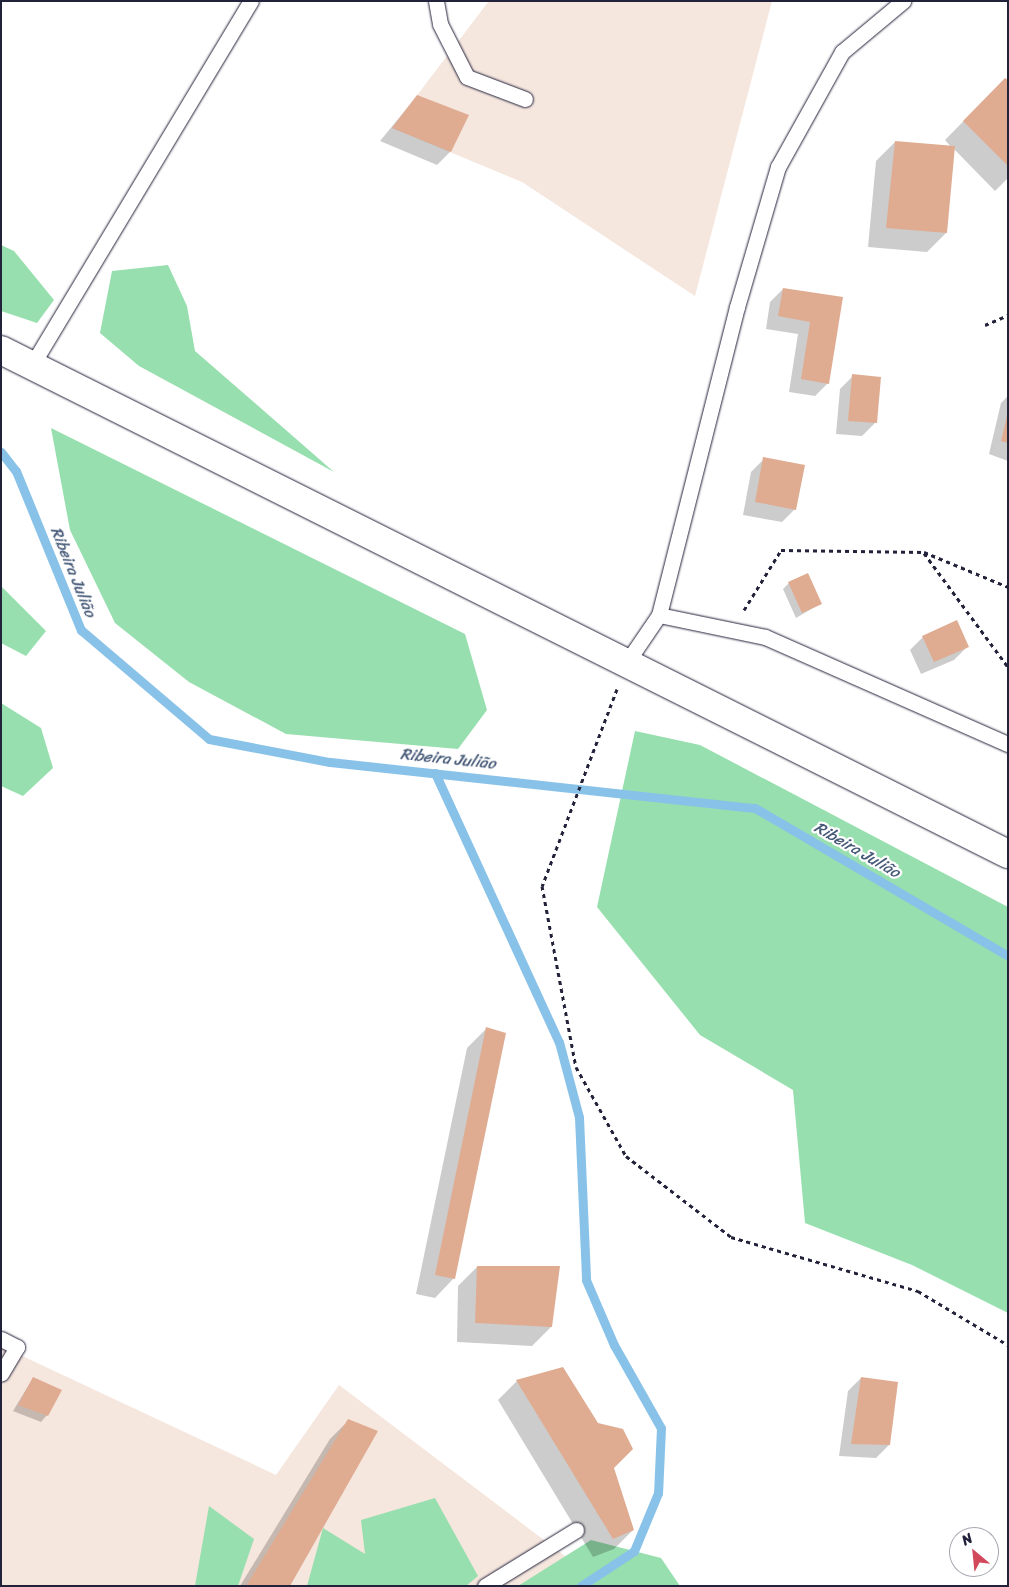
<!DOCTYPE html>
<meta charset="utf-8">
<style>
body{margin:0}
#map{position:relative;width:1009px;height:1587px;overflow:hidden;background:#fff;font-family:Sriracha,sans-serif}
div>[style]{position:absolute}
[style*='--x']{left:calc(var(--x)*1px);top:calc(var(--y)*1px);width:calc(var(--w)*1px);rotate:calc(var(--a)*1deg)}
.built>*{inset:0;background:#f5e6de}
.green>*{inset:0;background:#97dfae}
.shadow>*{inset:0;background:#0003}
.stream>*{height:9px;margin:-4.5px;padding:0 4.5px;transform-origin:4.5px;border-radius:4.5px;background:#89c2e8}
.building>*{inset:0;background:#dfac92}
.path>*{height:3px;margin-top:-1.5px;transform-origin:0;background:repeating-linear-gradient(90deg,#22223b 0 4px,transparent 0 8px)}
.roads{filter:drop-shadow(0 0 1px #22223b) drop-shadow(0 0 1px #22223b)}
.service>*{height:15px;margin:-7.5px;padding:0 7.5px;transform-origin:7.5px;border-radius:7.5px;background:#fff}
.secondary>*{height:28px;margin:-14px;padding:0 14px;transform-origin:14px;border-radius:14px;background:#fff}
span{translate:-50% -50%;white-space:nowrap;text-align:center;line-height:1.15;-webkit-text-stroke:4.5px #fff;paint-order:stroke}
.water-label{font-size:16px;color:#465a78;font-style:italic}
.frame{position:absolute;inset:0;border:2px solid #22223b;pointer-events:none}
.north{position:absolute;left:949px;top:1527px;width:50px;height:50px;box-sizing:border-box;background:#fff;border:1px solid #a7a7b1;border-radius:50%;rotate:332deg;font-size:14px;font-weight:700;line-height:20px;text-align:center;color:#22223b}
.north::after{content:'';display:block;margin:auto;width:18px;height:22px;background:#d1495b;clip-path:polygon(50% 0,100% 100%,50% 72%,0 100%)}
</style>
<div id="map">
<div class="built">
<div style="clip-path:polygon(489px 1px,772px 1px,695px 296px,522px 182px,392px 128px)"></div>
<div style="clip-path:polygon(1px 1346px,276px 1475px,339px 1385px,569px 1559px,552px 1586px,1px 1586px)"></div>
</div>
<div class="green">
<div style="clip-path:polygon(1px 245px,14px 251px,54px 300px,37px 323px,1px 311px)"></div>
<div style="clip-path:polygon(168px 265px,187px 306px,195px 351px,334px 472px,139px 366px,100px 333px,112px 271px)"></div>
<div style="clip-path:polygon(51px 428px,465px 634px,487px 710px,458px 749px,286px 734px,189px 682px,115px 623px,70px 530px)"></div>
<div style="clip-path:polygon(1px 586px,46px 631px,26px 656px,1px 643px)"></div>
<div style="clip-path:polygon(1px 703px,41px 728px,53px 768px,23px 796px,1px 786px)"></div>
<div style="clip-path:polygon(635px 731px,700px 745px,1008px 907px,1008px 1313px,912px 1265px,805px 1223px,793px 1090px,700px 1035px,597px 907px)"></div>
<div style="clip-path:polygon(435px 1498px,478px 1576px,466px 1586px,307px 1586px,323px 1528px,365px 1554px,361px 1520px)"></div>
<div style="clip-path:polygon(209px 1506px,254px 1539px,238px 1586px,195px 1586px)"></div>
<div style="clip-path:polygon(591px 1540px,661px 1558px,680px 1586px,518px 1586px)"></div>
</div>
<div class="shadow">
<div style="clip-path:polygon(1005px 79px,1008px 178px,995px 191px,954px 149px,946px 233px,927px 252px,868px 247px,876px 161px,895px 142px,951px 147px,945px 140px)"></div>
<div style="clip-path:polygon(417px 96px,450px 152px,437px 165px,380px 141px)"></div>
<div style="clip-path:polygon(783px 289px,841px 298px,828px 383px,815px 396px,789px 392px,798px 334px,766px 329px,770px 302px)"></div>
<div style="clip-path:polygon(853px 376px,875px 423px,862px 436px,836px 434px,840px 389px)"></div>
<div style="clip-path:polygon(1008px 396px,1008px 461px,989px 454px,1001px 403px)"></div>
<div style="clip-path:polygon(764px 459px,795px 509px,782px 522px,743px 515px,751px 472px)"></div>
<div style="clip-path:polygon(789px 583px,820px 604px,796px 618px,783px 589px)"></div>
<div style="clip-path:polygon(923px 637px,967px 647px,954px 660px,921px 674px,910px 650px)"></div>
<div style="clip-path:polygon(486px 1029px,454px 1278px,435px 1298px,416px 1294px,467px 1048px)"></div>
<div style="clip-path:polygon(477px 1267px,551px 1327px,532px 1346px,457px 1342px,458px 1286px)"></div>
<div style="clip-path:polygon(562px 1368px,613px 1467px,633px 1530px,614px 1549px,593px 1557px,498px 1400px,517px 1381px)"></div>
<div style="clip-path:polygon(33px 1378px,47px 1415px,41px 1422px,13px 1411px)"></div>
<div style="clip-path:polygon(861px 1378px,889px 1445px,876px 1458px,839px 1456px,848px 1391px)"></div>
<div style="clip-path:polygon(349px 1420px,289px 1586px,240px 1586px,330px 1439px)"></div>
</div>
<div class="stream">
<div style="--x:1;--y:452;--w:24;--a:52"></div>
<div style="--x:16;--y:471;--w:172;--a:67.8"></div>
<div style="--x:81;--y:630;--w:168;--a:40.4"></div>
<div style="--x:209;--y:739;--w:123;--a:10.8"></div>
<div style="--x:330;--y:762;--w:427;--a:6.2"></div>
<div style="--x:755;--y:808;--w:293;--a:30.3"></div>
<div style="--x:435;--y:773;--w:296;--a:65.3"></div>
<div style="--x:559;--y:1042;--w:78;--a:75.1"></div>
<div style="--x:579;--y:1117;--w:163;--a:87.5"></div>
<div style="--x:586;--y:1280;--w:71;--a:66.7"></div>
<div style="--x:614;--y:1345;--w:95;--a:60.5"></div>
<div style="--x:661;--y:1428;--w:65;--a:92.6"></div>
<div style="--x:658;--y:1493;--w:63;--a:112.5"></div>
<div style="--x:634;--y:1551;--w:64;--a:146.6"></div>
</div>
<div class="building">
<div style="clip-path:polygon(1005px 78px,1008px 80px,1008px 166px,963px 121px)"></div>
<div style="clip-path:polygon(417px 95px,469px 115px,451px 152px,392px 128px)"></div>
<div style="clip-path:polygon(895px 141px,955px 146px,947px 233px,886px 228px)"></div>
<div style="clip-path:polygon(783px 288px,843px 297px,829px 384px,801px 379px,810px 322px,778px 316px)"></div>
<div style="clip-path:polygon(852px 374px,881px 377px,877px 423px,848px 421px)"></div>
<div style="clip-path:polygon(1007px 416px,1008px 416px,1008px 443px,1001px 441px)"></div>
<div style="clip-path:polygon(763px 457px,805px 465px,796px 510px,755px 502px)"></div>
<div style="clip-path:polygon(808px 573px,822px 604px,802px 613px,788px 582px)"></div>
<div style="clip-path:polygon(957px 620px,969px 647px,934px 662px,922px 636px)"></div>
<div style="clip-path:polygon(486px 1027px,506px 1033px,455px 1279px,435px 1275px)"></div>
<div style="clip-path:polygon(477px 1266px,560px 1266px,552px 1327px,475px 1323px)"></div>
<div style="clip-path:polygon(563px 1367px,598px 1423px,623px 1429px,633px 1449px,614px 1468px,634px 1530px,613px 1539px,516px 1380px)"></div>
<div style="clip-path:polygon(33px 1377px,62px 1390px,48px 1416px,18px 1405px)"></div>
<div style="clip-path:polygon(861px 1377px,898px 1382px,890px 1445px,851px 1444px)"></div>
<div style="clip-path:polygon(348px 1419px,378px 1431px,290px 1586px,246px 1586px)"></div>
</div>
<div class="path">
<div style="--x:985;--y:325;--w:25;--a:-23"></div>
<div style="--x:924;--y:553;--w:142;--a:53.6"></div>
<div style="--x:744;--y:610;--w:70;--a:-58.3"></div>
<div style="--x:781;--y:550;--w:143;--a:0.8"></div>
<div style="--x:924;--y:552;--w:91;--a:22.6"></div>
<div style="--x:617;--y:689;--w:211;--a:110.8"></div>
<div style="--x:542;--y:886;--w:184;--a:79.4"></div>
<div style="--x:576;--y:1067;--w:102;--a:60.7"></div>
<div style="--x:626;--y:1156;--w:133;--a:37.6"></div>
<div style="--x:731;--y:1237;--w:195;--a:16.1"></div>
<div style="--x:918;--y:1291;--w:105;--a:31"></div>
</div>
<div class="roads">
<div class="service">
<div style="--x:436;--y:1;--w:23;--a:80"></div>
<div style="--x:440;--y:24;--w:59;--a:63"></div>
<div style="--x:467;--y:77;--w:62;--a:20.8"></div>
<div style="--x:32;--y:365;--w:425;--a:-59"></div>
<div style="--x:659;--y:615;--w:108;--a:11.7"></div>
<div style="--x:765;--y:637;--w:266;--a:23.8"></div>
<div style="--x:627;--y:662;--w:57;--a:-55.8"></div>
<div style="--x:659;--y:615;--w:318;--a:-75.8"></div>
<div style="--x:737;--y:307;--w:146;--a:-73.7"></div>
<div style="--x:778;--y:167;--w:132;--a:-60.9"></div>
<div style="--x:842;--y:52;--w:80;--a:-39.9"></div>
<div style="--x:1;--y:1339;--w:18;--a:27"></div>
<div style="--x:17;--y:1347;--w:31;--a:121"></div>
<div style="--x:485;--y:1586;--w:107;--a:-31.6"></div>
</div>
<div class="secondary">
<div style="--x:1;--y:350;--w:1126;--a:26.59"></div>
</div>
</div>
<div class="water-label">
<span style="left:73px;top:572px;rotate:68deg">Ribeira Julião</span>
<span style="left:448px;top:759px;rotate:6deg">Ribeira Julião</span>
<span style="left:857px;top:850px;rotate:30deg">Ribeira Julião</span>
</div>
<div class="frame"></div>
<div class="north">N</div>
</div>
